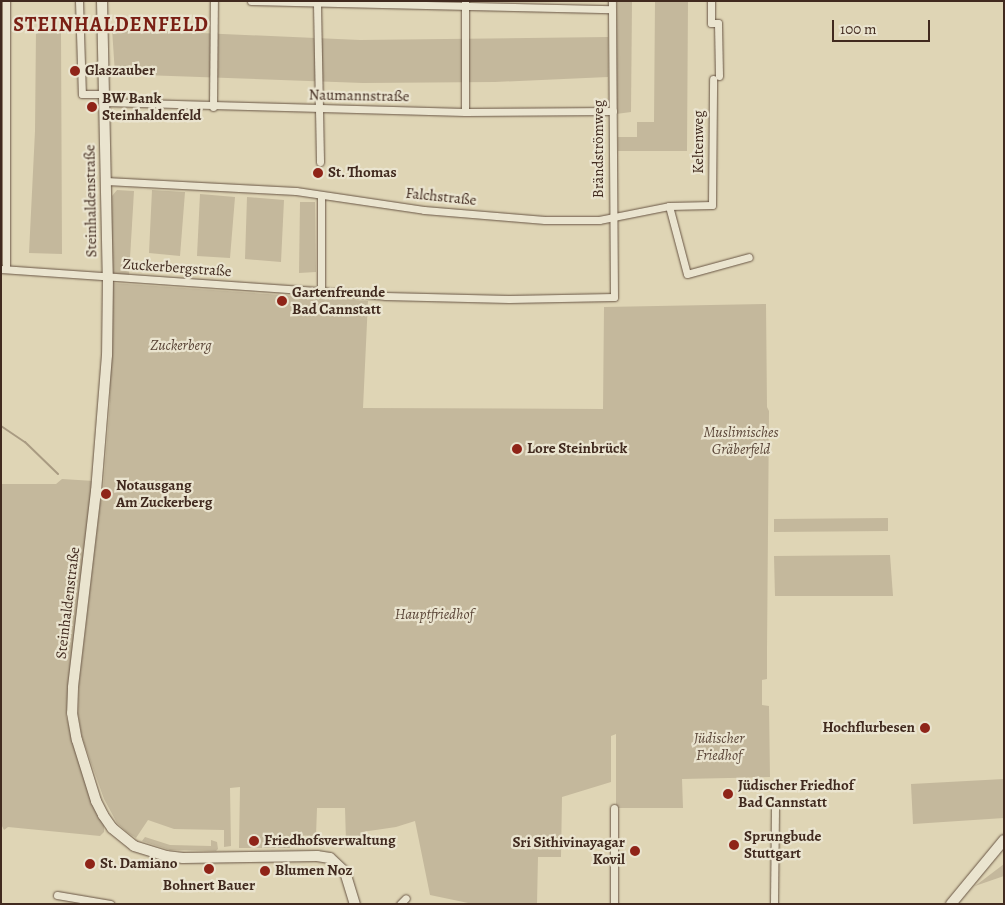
<!DOCTYPE html>
<meta charset="utf-8">
<style>
body{margin:0}
#map{position:relative;width:1005px;height:905px;overflow:hidden;background:#dfd5b5;font-family:Alegreya,serif}
div>[style]{position:absolute}
[style*='--x']{left:calc(var(--x)*1px);top:calc(var(--y)*1px);width:calc(var(--w)*1px);rotate:calc(var(--a)*1deg)}
.green>*{inset:0;background:#c4b89c}
.stream>*{height:2px;margin:-1px;padding:0 1px;transform-origin:1px;border-radius:1px;background:#a99b82}
.roads{filter:drop-shadow(0 0 1px #685544) drop-shadow(0 0 1px #685544)}
.street>*{height:7px;margin:-3.5px;padding:0 3.5px;transform-origin:3.5px;border-radius:3.5px;background:#eae4cf}
.secondary>*{height:10px;margin:-5px;padding:0 5px;transform-origin:5px;border-radius:5px;background:#eae4cf}
.dots>*{width:14px;height:14px;translate:-50% -50%;box-sizing:border-box;border:2px solid #eae4cf;border-radius:50%}
span{translate:-50% -50%;white-space:nowrap;text-align:center;line-height:1.15;-webkit-text-stroke:4.5px #eae4cf;paint-order:stroke}
.poi-label{font-size:15px;color:#412a1f;font-weight:700}
.left{translate:0 -50%;text-align:left}
.right{translate:-100% -50%;text-align:right}
.street-label{font-size:15px;color:#412a1f}
.park-label{font-size:15px;color:#5b4638;font-style:italic}
.district-label{font-size:20px;color:#7a1f14;font-weight:700;letter-spacing:1px}
.frame{position:absolute;inset:0;border:2px solid #412a1f;pointer-events:none}
.scale{position:absolute;left:832px;top:20px;width:98px;height:22px;box-sizing:border-box;border:2px solid #412a1f;border-top:0;padding-left:6px;font-size:15px;line-height:18px;white-space:nowrap;color:#412a1f;-webkit-text-stroke:4px #eae4cf;paint-order:stroke}
</style>
<div id="map">
<div class="green">
<div style="clip-path:polygon(617px 1px,632px 1px,631px 112px,616px 114px)"></div>
<div style="clip-path:polygon(655px 1px,688px 1px,687px 151px,618px 151px,618px 137px,637px 137px,637px 122px,654px 122px)"></div>
<div style="clip-path:polygon(36px 29px,61px 31px,62px 254px,29px 253px,35px 131px)"></div>
<div style="clip-path:polygon(112px 29px,360px 40px,608px 37px,608px 77px,495px 82px,363px 83px,115px 74px)"></div>
<div style="clip-path:polygon(117px 190px,134px 191px,129px 275px,112px 273px,112px 196px)"></div>
<div style="clip-path:polygon(152px 190px,185px 192px,180px 256px,149px 253px)"></div>
<div style="clip-path:polygon(200px 194px,235px 197px,230px 258px,197px 256px)"></div>
<div style="clip-path:polygon(247px 197px,284px 200px,281px 262px,245px 259px)"></div>
<div style="clip-path:polygon(300px 202px,315px 202px,316px 272px,299px 273px)"></div>
<div style="clip-path:polygon(113px 283px,368px 301px,363px 408px,603px 409px,604px 307px,766px 304px,767px 407px,769px 411px,767px 650px,767px 679px,762px 680px,762px 705px,769px 706px,770px 777px,682px 779px,683px 808px,616px 808px,616px 734px,611px 736px,611px 782px,562px 797px,561px 857px,538px 857px,537px 904px,473px 904px,430px 895px,415px 821px,396px 827px,362px 832px,363px 842px,346px 842px,345px 808px,317px 808px,316px 836px,290px 835px,290px 848px,239px 848px,240px 787px,230px 788px,231px 846px,224px 847px,224px 830px,174px 829px,148px 820px,136px 838px,127px 832px,117px 823px,104px 799px,82px 737px,78px 714px,79px 684px,100px 504px,103px 492px,110px 403px,111px 294px)"></div>
<div style="clip-path:polygon(62px 479px,94px 481px,66px 716px,90px 794px,104px 823px,104px 832px,100px 836px,8px 827px,4px 830px,1px 824px,1px 484px,56px 484px)"></div>
<div style="clip-path:polygon(888px 518px,888px 531px,774px 532px,774px 519px)"></div>
<div style="clip-path:polygon(890px 555px,893px 596px,775px 596px,774px 556px)"></div>
<div style="clip-path:polygon(1004px 779px,1004px 818px,913px 824px,911px 784px)"></div>
<div style="clip-path:polygon(145px 837px,170px 845px,211px 846px,211px 840px,217px 842px,218px 849px,216px 851px,170px 850px,142px 841px)"></div>
<div style="clip-path:polygon(1004px 864px,1004px 876px,975px 886px)"></div>
</div>
<div class="stream">
<div style="--x:1;--y:426;--w:29;--a:34"></div>
<div style="--x:25;--y:442;--w:46;--a:44.1"></div>
</div>
<div class="roads">
<div class="street">
<div style="--x:79;--y:1;--w:93;--a:88.2"></div>
<div style="--x:82;--y:94;--w:22;--a:0"></div>
<div style="--x:251;--y:1;--w:361;--a:1.3"></div>
<div style="--x:465;--y:1;--w:111;--a:90"></div>
<div style="--x:711;--y:1;--w:22;--a:90"></div>
<div style="--x:711;--y:23;--w:7;--a:0"></div>
<div style="--x:718;--y:23;--w:53;--a:88.9"></div>
<div style="--x:317;--y:4;--w:158;--a:88.9"></div>
<div style="--x:104;--y:102;--w:361;--a:1.6"></div>
<div style="--x:465;--y:112;--w:148;--a:-0.4"></div>
<div style="--x:213;--y:107;--w:106;--a:-89.5"></div>
<div style="--x:106;--y:181;--w:190;--a:3"></div>
<div style="--x:296;--y:191;--w:129;--a:8.4"></div>
<div style="--x:424;--y:210;--w:121;--a:4.7"></div>
<div style="--x:545;--y:220;--w:54;--a:0"></div>
<div style="--x:599;--y:220;--w:71;--a:-11.3"></div>
<div style="--x:669;--y:206;--w:43;--a:-1.3"></div>
<div style="--x:712;--y:205;--w:126;--a:-89.5"></div>
<div style="--x:669;--y:206;--w:70;--a:75.2"></div>
<div style="--x:687;--y:274;--w:64;--a:-15.3"></div>
<div style="--x:1;--y:269;--w:385;--a:4"></div>
<div style="--x:385;--y:296;--w:124;--a:1.4"></div>
<div style="--x:509;--y:299;--w:105;--a:-1.1"></div>
<div style="--x:614;--y:297;--w:296;--a:-90.4"></div>
<div style="--x:6;--y:269;--w:268;--a:-90"></div>
<div style="--x:321;--y:291;--w:95;--a:-90"></div>
<div style="--x:614;--y:808;--w:96;--a:90"></div>
<div style="--x:57;--y:895;--w:54;--a:9.6"></div>
<div style="--x:400;--y:904;--w:8;--a:-45"></div>
<div style="--x:774;--y:904;--w:98;--a:-89.4"></div>
</div>
<div class="secondary">
<div style="--x:102;--y:1;--w:276;--a:88.8"></div>
<div style="--x:108;--y:277;--w:78;--a:90.7"></div>
<div style="--x:107;--y:355;--w:136;--a:94.6"></div>
<div style="--x:96;--y:491;--w:198;--a:96.7"></div>
<div style="--x:73;--y:688;--w:25;--a:92"></div>
<div style="--x:72;--y:713;--w:27;--a:80"></div>
<div style="--x:77;--y:740;--w:64;--a:72.7"></div>
<div style="--x:96;--y:801;--w:16;--a:63"></div>
<div style="--x:103;--y:815;--w:16;--a:55"></div>
<div style="--x:112;--y:828;--w:28;--a:39"></div>
<div style="--x:134;--y:846;--w:34;--a:17"></div>
<div style="--x:166;--y:856;--w:17;--a:7"></div>
<div style="--x:183;--y:858;--w:134;--a:-0.9"></div>
<div style="--x:317;--y:856;--w:13;--a:9"></div>
<div style="--x:330;--y:858;--w:21;--a:43"></div>
<div style="--x:345;--y:872;--w:34;--a:73"></div>
<div style="--x:951;--y:904;--w:83;--a:-50.4"></div>
</div>
</div>
<div class="dots">
<div style="left:75px;top:71px;background:#8f2418"></div>
<div style="left:92px;top:107px;background:#8f2418"></div>
<div style="left:318px;top:173px;background:#8f2418"></div>
<div style="left:282px;top:301px;background:#8f2418"></div>
<div style="left:517px;top:449px;background:#8f2418"></div>
<div style="left:106px;top:494px;background:#8f2418"></div>
<div style="left:925px;top:728px;background:#8f2418"></div>
<div style="left:728px;top:794px;background:#8f2418"></div>
<div style="left:254px;top:841px;background:#8f2418"></div>
<div style="left:734px;top:845px;background:#8f2418"></div>
<div style="left:635px;top:851px;background:#8f2418"></div>
<div style="left:90px;top:864px;background:#8f2418"></div>
<div style="left:209px;top:869px;background:#8f2418"></div>
<div style="left:265px;top:871px;background:#8f2418"></div>
</div>
<div class="poi-label">
<span class="left" style="left:85px;top:71px">Glaszauber</span>
<span class="left" style="left:102px;top:107px">BW Bank<br>Steinhaldenfeld</span>
<span class="left" style="left:328px;top:173px">St. Thomas</span>
<span class="left" style="left:292px;top:301px">Gartenfreunde<br>Bad Cannstatt</span>
<span class="left" style="left:527px;top:449px">Lore Steinbrück</span>
<span class="left" style="left:116px;top:494px">Notausgang<br>Am Zuckerberg</span>
<span class="right" style="left:915px;top:728px">Hochflurbesen</span>
<span class="left" style="left:738px;top:794px">Jüdischer Friedhof<br>Bad Cannstatt</span>
<span class="left" style="left:744px;top:845px">Sprungbude<br>Stuttgart</span>
<span class="left" style="left:264px;top:841px">Friedhofsverwaltung</span>
<span class="right" style="left:625px;top:851px">Sri Sithivinayagar<br>Kovil</span>
<span class="left" style="left:100px;top:864px">St. Damiano</span>
<span class="left" style="left:275px;top:871px">Blumen Noz</span>
<span style="left:209px;top:886px">Bohnert Bauer</span>
</div>
<div class="street-label">
<span style="left:359px;top:96px;rotate:1deg">Naumannstraße</span>
<span style="left:699px;top:142px;rotate:-90deg">Keltenweg</span>
<span style="left:599px;top:149px;rotate:-90deg">Brändströmweg</span>
<span style="left:441px;top:197px;rotate:6deg">Falchstraße</span>
<span style="left:91px;top:201px;rotate:-91deg">Steinhaldenstraße</span>
<span style="left:177px;top:268px;rotate:4deg">Zuckerbergstraße</span>
<span style="left:68px;top:603px;rotate:-83deg">Steinhaldenstraße</span>
</div>
<div class="park-label">
<span style="left:181px;top:346px">Zuckerberg</span>
<span style="left:741px;top:441px">Muslimisches<br>Gräberfeld</span>
<span style="left:434px;top:615px">Hauptfriedhof</span>
<span style="left:719px;top:747px">Jüdischer<br>Friedhof</span>
</div>
<div class="district-label">
<span style="left:111px;top:24px">STEINHALDENFELD</span>
</div>
<div class="frame"></div>
<div class="scale">100 m</div>
</div>
